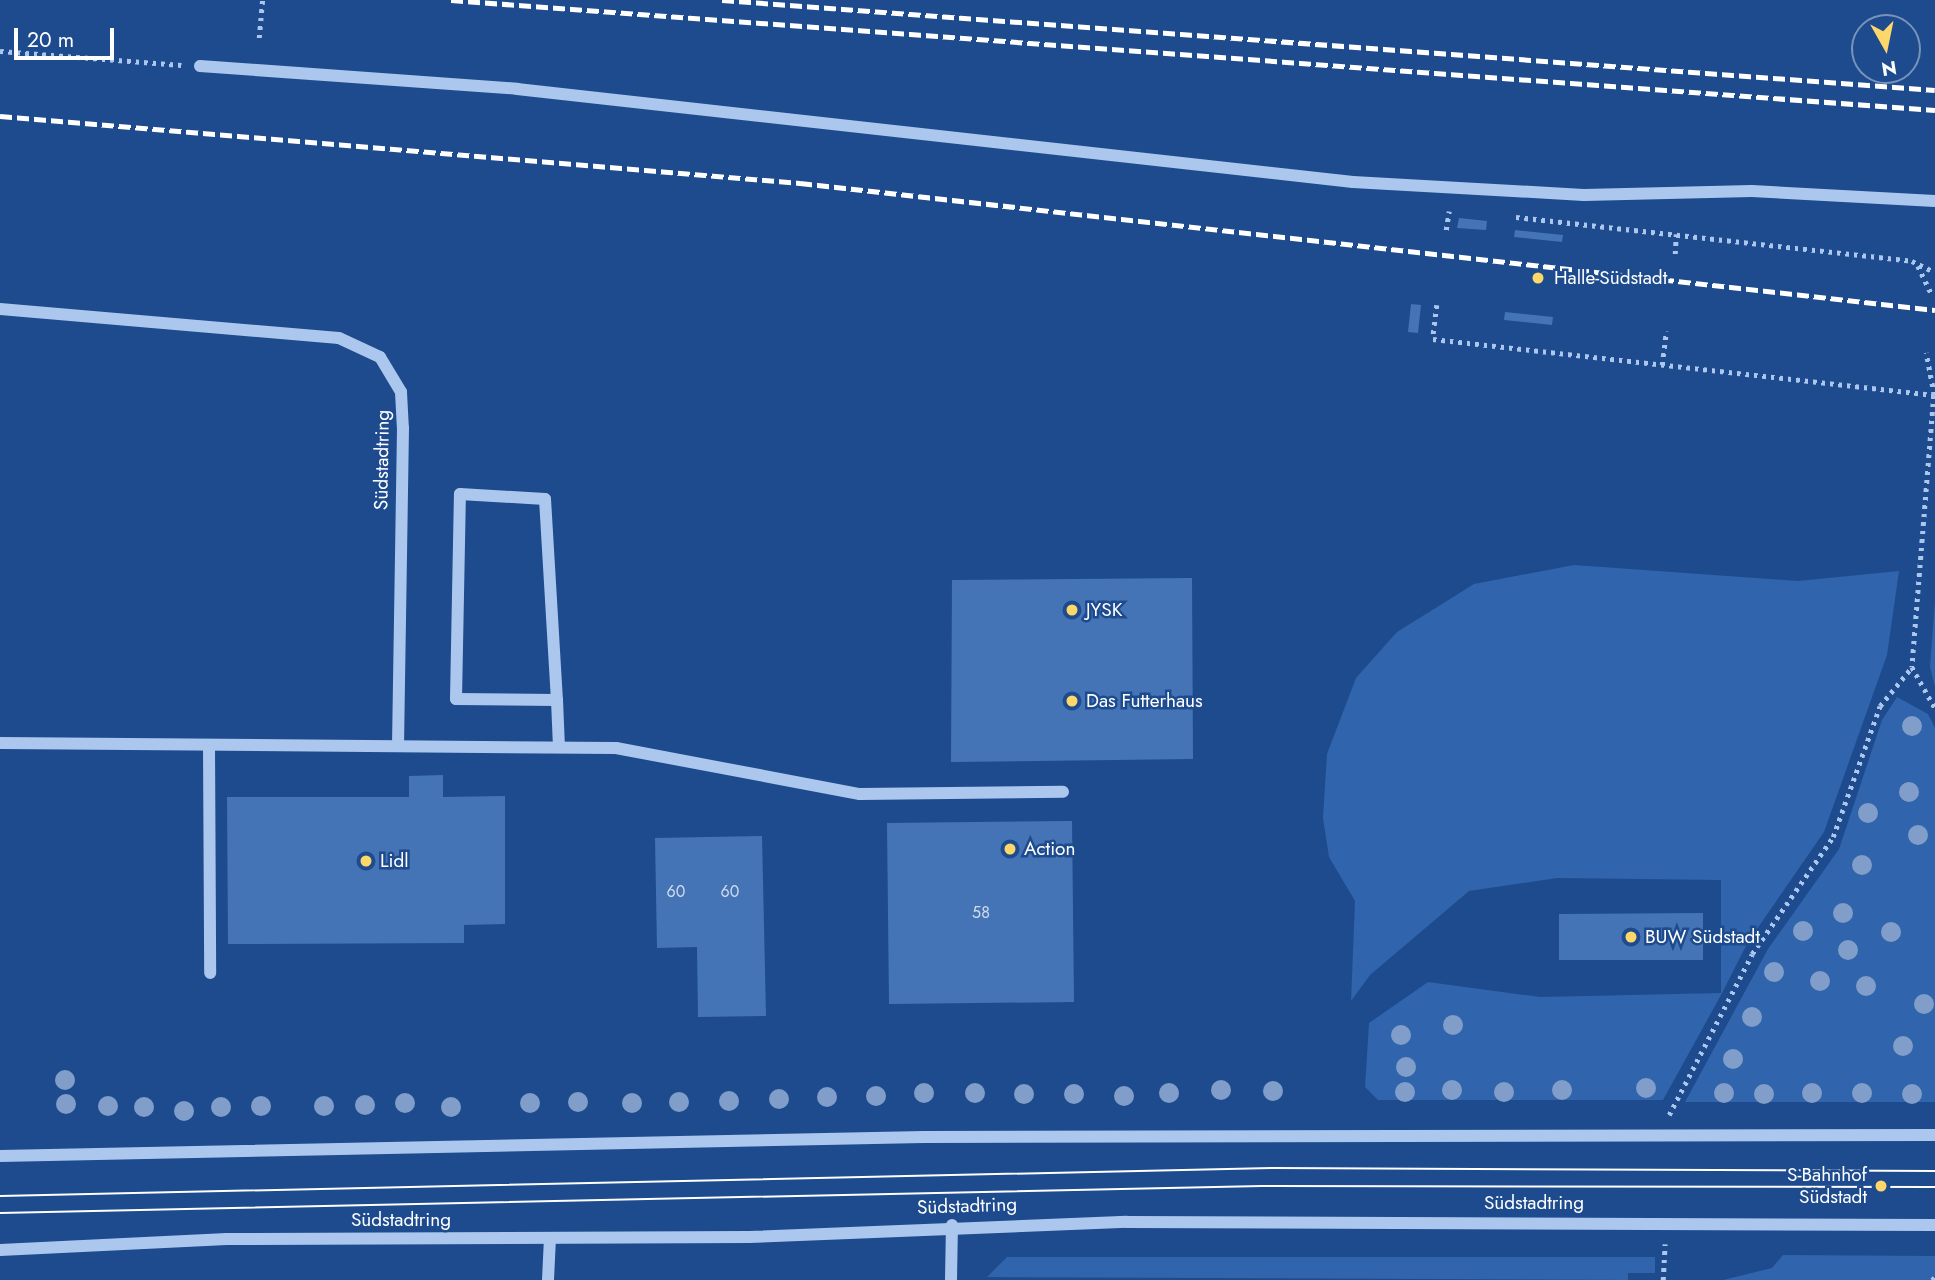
<!DOCTYPE html>
<meta charset="utf-8">
<style>
body{margin:0}
#map{position:relative;width:1935px;height:1280px;overflow:hidden;background:#1d4b8e;font-family:Jost,sans-serif}
div>[style]{position:absolute}
[style*='--x']{left:calc(var(--x)*1px);top:calc(var(--y)*1px);width:calc(var(--w)*1px);rotate:calc(var(--a)*1deg)}
.green>*{inset:0;background:#3064ac}
.building>*{inset:0;background:#4574b6}
.path>*{height:4.5px;margin-top:-2.25px;transform-origin:0;background:repeating-linear-gradient(90deg,#abc7ed 0 3.5px,transparent 0 8.5px)}
.minor>*{height:12px;margin:-6px;padding:0 6px;transform-origin:6px;border-radius:6px;background:#abc7ed}
.tram>*{height:2px;margin:-1px;padding:0 1px;transform-origin:1px;border-radius:1px;background:#fff}
.rail>*{height:5px;margin-top:-2.5px;transform-origin:0;background:repeating-linear-gradient(90deg,#fff 0 12px,transparent 0 17px)}
.trees>*{width:20px;height:20px;margin:-10px;border-radius:50%;background:#809ec9}
.dots>*{width:19px;height:19px;translate:-50% -50%;box-sizing:border-box;border:4px solid #1d4b8e;border-radius:50%}
span{translate:-50% -50%;white-space:nowrap;text-align:center;line-height:1.15;-webkit-text-stroke:5px #1d4b8e;paint-order:stroke}
.number-label{font-size:16px;color:#d0dced}
.number-label span{-webkit-text-stroke-width:0}
.poi-label{font-size:19px;color:#fff}
.left{translate:0 -50%;text-align:left}
.right{translate:-100% -50%;text-align:right}
.street-label{font-size:19px;color:#fff}
.north{position:absolute;left:1851px;top:14px;width:70px;height:70px;box-sizing:border-box;background:#1d4b8e;border:2px solid #7793bb;border-radius:50%;rotate:171deg;font-size:19px;font-weight:700;line-height:28px;text-align:center;color:#fff}
.north::after{content:'';display:block;margin:auto;width:24px;height:32px;background:#fdd76a;clip-path:polygon(50% 0,100% 100%,50% 72%,0 100%)}
.scale{position:absolute;left:14px;top:28px;width:100px;height:32px;box-sizing:border-box;border:4px solid #fff;border-top:0;padding-left:9px;font-size:21px;line-height:24px;white-space:nowrap;color:#fff;-webkit-text-stroke:5px #1d4b8e;paint-order:stroke}
</style>
<div id="map">
<div class="green">
<div style="clip-path:polygon(1574px 565px,1798px 581px,1899px 571px,1887px 655px,1824px 832px,1748px 942px,1721px 995px,1663px 1100px,1378px 1100px,1365px 1087px,1369px 1023px,1428px 982px,1540px 997px,1721px 993px,1721px 880px,1557px 878px,1469px 891px,1370px 975px,1351px 1001px,1355px 901px,1329px 857px,1323px 818px,1327px 754px,1356px 678px,1397px 632px,1474px 584px)"></div>
<div style="clip-path:polygon(1935px 600px,1935px 687px,1930px 667px)"></div>
<div style="clip-path:polygon(1897px 697px,1928px 714px,1935px 728px,1935px 1102px,1685px 1102px,1768px 949px,1839px 849px,1882px 720px)"></div>
<div style="clip-path:polygon(1783px 1255px,1935px 1256px,1935px 1280px,1723px 1280px,1772px 1268px)"></div>
<div style="clip-path:polygon(1007px 1257px,1655px 1257px,1655px 1273px,1628px 1273px,1628px 1280px,987px 1277px)"></div>
</div>
<div class="building">
<div style="clip-path:polygon(1459px 218px,1487px 221px,1486px 230px,1457px 228px)"></div>
<div style="clip-path:polygon(1515px 230px,1563px 235px,1562px 242px,1514px 237px)"></div>
<div style="clip-path:polygon(1411px 304px,1421px 305px,1418px 333px,1408px 332px)"></div>
<div style="clip-path:polygon(1505px 312px,1553px 317px,1552px 325px,1504px 320px)"></div>
<div style="clip-path:polygon(1192px 578px,1193px 759px,951px 762px,952px 580px)"></div>
<div style="clip-path:polygon(443px 775px,443px 797px,505px 796px,505px 924px,464px 925px,464px 943px,228px 944px,227px 797px,409px 797px,409px 776px)"></div>
<div style="clip-path:polygon(1072px 821px,1074px 1002px,889px 1004px,887px 823px)"></div>
<div style="clip-path:polygon(762px 836px,766px 1016px,698px 1017px,697px 947px,657px 948px,655px 838px)"></div>
<div style="clip-path:polygon(1703px 913px,1703px 960px,1559px 960px,1559px 914px)"></div>
</div>
<div class="path">
<div style="--x:259;--y:38;--w:38;--a:-85"></div>
<div style="--x:0;--y:51;--w:182;--a:4.4"></div>
<div style="--x:1516;--y:217;--w:398;--a:6.3"></div>
<div style="--x:1912;--y:261;--w:25;--a:26"></div>
<div style="--x:1446;--y:230;--w:19;--a:-81"></div>
<div style="--x:1675;--y:254;--w:20;--a:-87"></div>
<div style="--x:1918;--y:266;--w:30;--a:64"></div>
<div style="--x:1437;--y:305;--w:34;--a:97"></div>
<div style="--x:1433;--y:339;--w:504;--a:6.38"></div>
<div style="--x:1934;--y:395;--w:43;--a:-100.8"></div>
<div style="--x:1662;--y:365;--w:34;--a:-83"></div>
<div style="--x:1934;--y:395;--w:273;--a:94.6"></div>
<div style="--x:1912;--y:667;--w:47;--a:60.7"></div>
<div style="--x:1669;--y:1115;--w:181;--a:-62.7"></div>
<div style="--x:1752;--y:954;--w:142;--a:-55.3"></div>
<div style="--x:1833;--y:837;--w:139;--a:-70.3"></div>
<div style="--x:1880;--y:706;--w:50;--a:-50.6"></div>
<div style="--x:1663;--y:1280;--w:36;--a:-87"></div>
<div style="--x:1932;--y:1280;--w:4;--a:-45"></div>
</div>
<div class="minor">
<div style="--x:200;--y:66;--w:318;--a:4.1"></div>
<div style="--x:517;--y:89;--w:841;--a:6.35"></div>
<div style="--x:1353;--y:182;--w:231;--a:3.2"></div>
<div style="--x:1584;--y:195;--w:168;--a:-1.4"></div>
<div style="--x:1752;--y:191;--w:183;--a:3.1"></div>
<div style="--x:0;--y:309;--w:340;--a:4.9"></div>
<div style="--x:339;--y:338;--w:45;--a:24.9"></div>
<div style="--x:380;--y:357;--w:41;--a:59"></div>
<div style="--x:401;--y:392;--w:36;--a:87"></div>
<div style="--x:403;--y:428;--w:317;--a:90.9"></div>
<div style="--x:557;--y:700;--w:101;--a:-179.4"></div>
<div style="--x:456;--y:699;--w:205;--a:-88.9"></div>
<div style="--x:460;--y:494;--w:85;--a:3.4"></div>
<div style="--x:545;--y:499;--w:201;--a:86.6"></div>
<div style="--x:557;--y:700;--w:47;--a:87.6"></div>
<div style="--x:0;--y:743;--w:616;--a:0.47"></div>
<div style="--x:616;--y:748;--w:248;--a:10.7"></div>
<div style="--x:860;--y:794;--w:203;--a:-0.6"></div>
<div style="--x:209;--y:745;--w:228;--a:89.7"></div>
<div style="--x:0;--y:1156;--w:924;--a:-1.18"></div>
<div style="--x:924;--y:1137;--w:1011;--a:-0.11"></div>
<div style="--x:0;--y:1250;--w:227;--a:-2.8"></div>
<div style="--x:227;--y:1239;--w:522;--a:-0.22"></div>
<div style="--x:749;--y:1237;--w:378;--a:-2.3"></div>
<div style="--x:1127;--y:1222;--w:808;--a:0.21"></div>
<div style="--x:548;--y:1280;--w:42;--a:-87.3"></div>
<div style="--x:951;--y:1280;--w:55;--a:-89"></div>
</div>
<div class="tram">
<div style="--x:0;--y:1196;--w:1272;--a:-1.26"></div>
<div style="--x:1272;--y:1168;--w:663;--a:0.26"></div>
<div style="--x:0;--y:1213;--w:1262;--a:-1.23"></div>
<div style="--x:1262;--y:1186;--w:673;--a:0.09"></div>
</div>
<div class="rail">
<div style="--x:451;--y:0;--w:1488;--a:4.24"></div>
<div style="--x:722;--y:0;--w:1216;--a:4.24"></div>
<div style="--x:0;--y:116;--w:803;--a:4.79"></div>
<div style="--x:800;--y:183;--w:1142;--a:6.38"></div>
</div>
<div class="trees">
<div style="left:1912px;top:726px"></div>
<div style="left:1909px;top:792px"></div>
<div style="left:1868px;top:813px"></div>
<div style="left:1918px;top:835px"></div>
<div style="left:1862px;top:865px"></div>
<div style="left:1843px;top:913px"></div>
<div style="left:1803px;top:931px"></div>
<div style="left:1891px;top:932px"></div>
<div style="left:1848px;top:950px"></div>
<div style="left:1774px;top:972px"></div>
<div style="left:1820px;top:981px"></div>
<div style="left:1866px;top:986px"></div>
<div style="left:1924px;top:1004px"></div>
<div style="left:1752px;top:1017px"></div>
<div style="left:1453px;top:1025px"></div>
<div style="left:1401px;top:1035px"></div>
<div style="left:1903px;top:1046px"></div>
<div style="left:1733px;top:1059px"></div>
<div style="left:1406px;top:1067px"></div>
<div style="left:65px;top:1080px"></div>
<div style="left:1646px;top:1088px"></div>
<div style="left:1221px;top:1090px"></div>
<div style="left:1452px;top:1090px"></div>
<div style="left:1562px;top:1090px"></div>
<div style="left:1273px;top:1091px"></div>
<div style="left:1405px;top:1092px"></div>
<div style="left:1504px;top:1092px"></div>
<div style="left:924px;top:1093px"></div>
<div style="left:975px;top:1093px"></div>
<div style="left:1169px;top:1093px"></div>
<div style="left:1724px;top:1093px"></div>
<div style="left:1812px;top:1093px"></div>
<div style="left:1862px;top:1093px"></div>
<div style="left:1024px;top:1094px"></div>
<div style="left:1074px;top:1094px"></div>
<div style="left:1764px;top:1094px"></div>
<div style="left:1912px;top:1094px"></div>
<div style="left:876px;top:1096px"></div>
<div style="left:1124px;top:1096px"></div>
<div style="left:827px;top:1097px"></div>
<div style="left:779px;top:1099px"></div>
<div style="left:729px;top:1101px"></div>
<div style="left:578px;top:1102px"></div>
<div style="left:679px;top:1102px"></div>
<div style="left:405px;top:1103px"></div>
<div style="left:530px;top:1103px"></div>
<div style="left:632px;top:1103px"></div>
<div style="left:66px;top:1104px"></div>
<div style="left:365px;top:1105px"></div>
<div style="left:108px;top:1106px"></div>
<div style="left:261px;top:1106px"></div>
<div style="left:324px;top:1106px"></div>
<div style="left:144px;top:1107px"></div>
<div style="left:221px;top:1107px"></div>
<div style="left:451px;top:1107px"></div>
<div style="left:184px;top:1111px"></div>
</div>
<div class="dots">
<div style="left:1538px;top:278px;background:#fdd76a"></div>
<div style="left:1072px;top:610px;background:#fdd76a"></div>
<div style="left:1072px;top:701px;background:#fdd76a"></div>
<div style="left:1010px;top:849px;background:#fdd76a"></div>
<div style="left:366px;top:861px;background:#fdd76a"></div>
<div style="left:1631px;top:937px;background:#fdd76a"></div>
<div style="left:1881px;top:1186px;background:#fdd76a"></div>
</div>
<div class="number-label">
<span style="left:676px;top:892px">60</span>
<span style="left:730px;top:892px">60</span>
<span style="left:981px;top:913px">58</span>
</div>
<div class="poi-label">
<span class="left" style="left:1554px;top:278px">Halle-Südstadt</span>
<span class="left" style="left:1086px;top:610px">JYSK</span>
<span class="left" style="left:1086px;top:701px">Das Futterhaus</span>
<span class="left" style="left:1024px;top:849px">Action</span>
<span class="left" style="left:380px;top:861px">Lidl</span>
<span class="left" style="left:1645px;top:937px">BUW Südstadt</span>
<span class="right" style="left:1867px;top:1186px">S-Bahnhof<br>Südstadt</span>
</div>
<div class="street-label">
<span style="left:382px;top:460px;rotate:-89deg">Südstadtring</span>
<span style="left:1534px;top:1203px">Südstadtring</span>
<span style="left:967px;top:1206px;rotate:-2deg">Südstadtring</span>
<span style="left:401px;top:1220px">Südstadtring</span>
</div>
<div class="north">N</div>
<div class="scale">20 m</div>
</div>
